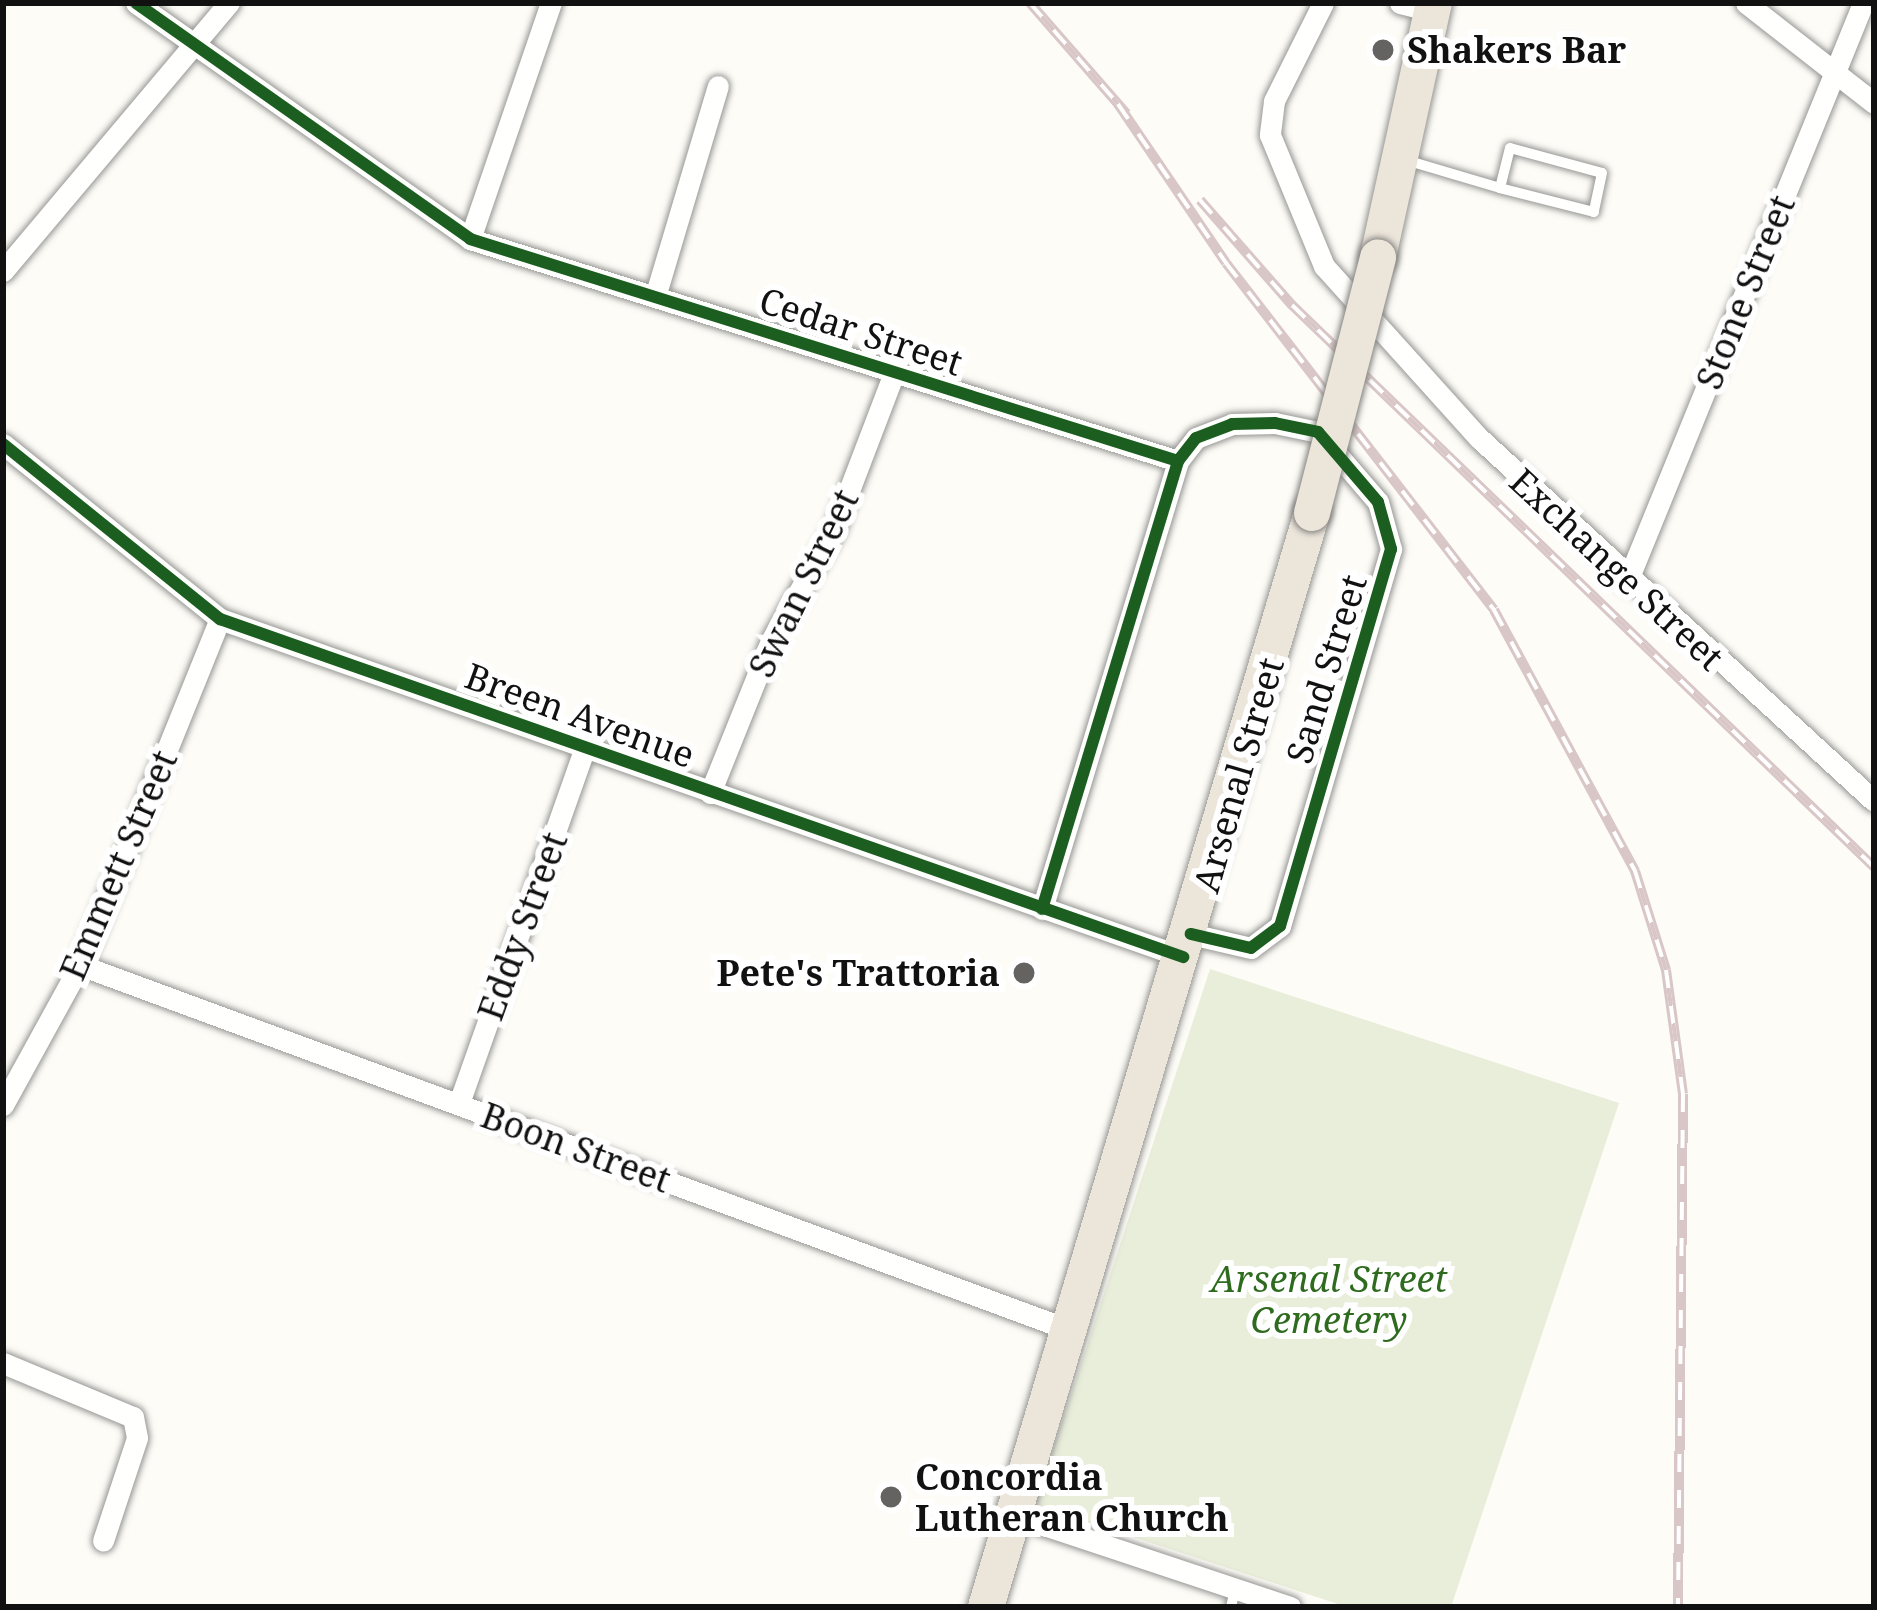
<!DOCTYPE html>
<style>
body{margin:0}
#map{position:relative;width:1877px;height:1610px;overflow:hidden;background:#fdfcf7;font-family:"Noto Serif",serif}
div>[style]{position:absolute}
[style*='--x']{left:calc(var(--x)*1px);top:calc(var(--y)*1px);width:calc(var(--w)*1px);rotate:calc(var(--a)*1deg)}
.cemetery>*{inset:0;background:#e9eedb}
.roads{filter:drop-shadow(0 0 3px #979795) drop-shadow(0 0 3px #979795)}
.service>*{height:10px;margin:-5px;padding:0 5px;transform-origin:5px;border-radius:5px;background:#fffffe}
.minor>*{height:21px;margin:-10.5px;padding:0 10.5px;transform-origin:10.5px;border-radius:10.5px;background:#fffffe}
.trunk>*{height:36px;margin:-18px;padding:0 18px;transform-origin:18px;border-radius:18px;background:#ece5da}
.rail>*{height:10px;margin-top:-5px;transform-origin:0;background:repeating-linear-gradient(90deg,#fff 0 18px,#d9c6c7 0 36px);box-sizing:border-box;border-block:3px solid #d9c6c7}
.bridges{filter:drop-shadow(0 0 3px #858482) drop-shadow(0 0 3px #858482)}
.trunk-bridge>*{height:36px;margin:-18px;padding:0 18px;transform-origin:18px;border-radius:18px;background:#ece5da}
.cycleway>*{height:12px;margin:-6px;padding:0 6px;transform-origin:6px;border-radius:6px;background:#1b5e20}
.dots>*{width:33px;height:33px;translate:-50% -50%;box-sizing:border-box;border:6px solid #fff;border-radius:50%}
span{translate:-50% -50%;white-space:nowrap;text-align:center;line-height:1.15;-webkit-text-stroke:12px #fff;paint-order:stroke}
.poi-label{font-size:36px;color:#111;font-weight:700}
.left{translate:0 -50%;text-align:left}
.right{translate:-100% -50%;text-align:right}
.street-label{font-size:36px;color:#111}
.park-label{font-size:36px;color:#2f6b1f;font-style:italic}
.frame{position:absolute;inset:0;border:6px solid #111;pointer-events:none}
</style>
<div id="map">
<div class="cemetery">
<div style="clip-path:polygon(1210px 969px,1619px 1103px,1451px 1607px,1347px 1607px,1035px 1505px)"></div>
</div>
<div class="roads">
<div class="service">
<div style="--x:1409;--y:161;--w:95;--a:16.5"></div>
<div style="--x:1500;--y:188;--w:41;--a:-76"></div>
<div style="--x:1510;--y:148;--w:95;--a:15.2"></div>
<div style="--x:1602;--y:173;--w:40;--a:102"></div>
<div style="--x:1594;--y:212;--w:97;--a:-165.7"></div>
<div style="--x:1231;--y:1607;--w:18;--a:-77"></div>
</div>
<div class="minor">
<div style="--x:136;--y:3;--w:409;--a:35.2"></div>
<div style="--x:470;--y:239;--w:742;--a:17.41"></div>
<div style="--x:1323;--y:3;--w:110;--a:116.6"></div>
<div style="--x:1274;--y:101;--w:34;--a:97"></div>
<div style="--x:1270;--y:135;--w:142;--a:67.6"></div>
<div style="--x:1324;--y:266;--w:232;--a:48"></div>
<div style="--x:1479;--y:438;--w:536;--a:42.58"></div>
<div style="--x:1400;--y:3;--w:33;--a:14"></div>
<div style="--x:1746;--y:3;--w:162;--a:38"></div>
<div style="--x:470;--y:239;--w:250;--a:-71.1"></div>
<div style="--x:3;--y:271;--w:351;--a:-49.9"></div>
<div style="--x:655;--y:297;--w:220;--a:-73.4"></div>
<div style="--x:3;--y:444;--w:279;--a:38.9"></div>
<div style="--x:220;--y:619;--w:1021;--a:19.34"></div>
<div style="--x:1627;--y:582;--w:625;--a:-67.82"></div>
<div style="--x:710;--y:793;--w:164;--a:-68.1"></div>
<div style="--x:771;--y:641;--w:128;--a:-60.4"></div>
<div style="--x:834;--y:530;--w:168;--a:-69.1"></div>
<div style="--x:1042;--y:909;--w:468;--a:-73.1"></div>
<div style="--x:1178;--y:461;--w:29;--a:-52"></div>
<div style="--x:1196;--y:438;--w:39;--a:-21"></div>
<div style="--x:1232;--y:424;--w:43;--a:-1.3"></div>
<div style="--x:1275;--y:423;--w:44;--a:11.8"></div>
<div style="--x:1318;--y:432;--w:92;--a:49.4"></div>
<div style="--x:1378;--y:502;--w:49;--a:74.5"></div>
<div style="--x:1391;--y:549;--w:393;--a:106.4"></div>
<div style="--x:1280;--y:926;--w:36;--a:143"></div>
<div style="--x:1251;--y:948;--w:62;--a:-166.9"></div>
<div style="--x:80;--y:965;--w:1055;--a:20.24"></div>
<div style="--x:459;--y:1103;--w:377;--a:-70.5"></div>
<div style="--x:3;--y:1105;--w:160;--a:-61.2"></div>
<div style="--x:80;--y:965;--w:373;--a:-68"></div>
<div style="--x:3;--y:1363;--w:141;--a:22.6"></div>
<div style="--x:133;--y:1417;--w:21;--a:79"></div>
<div style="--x:137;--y:1438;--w:108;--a:108.3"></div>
<div style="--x:1014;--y:1515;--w:291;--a:18.4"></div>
</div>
<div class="trunk">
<div style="--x:1378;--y:257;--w:260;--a:-77.6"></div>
<div style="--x:986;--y:1607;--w:1142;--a:-73.41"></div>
</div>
</div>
<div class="rail">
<div style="--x:1030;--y:3;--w:147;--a:48.9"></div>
<div style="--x:1118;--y:104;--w:192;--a:55.8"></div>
<div style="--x:1226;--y:263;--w:438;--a:52.3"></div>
<div style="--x:1494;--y:610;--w:297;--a:61.6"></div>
<div style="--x:1635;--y:871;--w:104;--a:72.6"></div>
<div style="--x:1666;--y:970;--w:125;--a:82.2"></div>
<div style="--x:1683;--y:1094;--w:513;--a:90.56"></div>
<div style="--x:1200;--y:200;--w:140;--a:48.8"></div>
<div style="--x:1292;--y:305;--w:809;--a:44"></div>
</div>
<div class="bridges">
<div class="trunk-bridge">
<div style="--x:1312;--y:513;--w:264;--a:-75.5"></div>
</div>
</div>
<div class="cycleway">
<div style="--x:136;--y:3;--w:409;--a:35.2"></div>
<div style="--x:470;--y:239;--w:742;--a:17.41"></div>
<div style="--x:3;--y:444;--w:279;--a:38.9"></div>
<div style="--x:220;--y:619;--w:1021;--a:19.34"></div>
<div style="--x:1042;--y:909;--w:468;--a:-73.1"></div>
<div style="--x:1178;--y:461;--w:29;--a:-52"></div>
<div style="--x:1196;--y:438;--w:39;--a:-21"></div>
<div style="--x:1232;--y:424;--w:43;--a:-1.3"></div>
<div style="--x:1275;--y:423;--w:44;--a:11.8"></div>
<div style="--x:1318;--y:432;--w:92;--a:49.4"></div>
<div style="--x:1378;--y:502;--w:49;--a:74.5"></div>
<div style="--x:1391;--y:549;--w:393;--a:106.4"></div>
<div style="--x:1280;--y:926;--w:36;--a:143"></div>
<div style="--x:1251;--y:948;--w:62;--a:-166.9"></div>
</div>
<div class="dots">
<div style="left:1383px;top:50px;background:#646362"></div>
<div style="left:1024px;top:973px;background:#646362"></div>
<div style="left:891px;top:1497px;background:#646362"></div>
</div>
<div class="poi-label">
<span class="left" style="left:1407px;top:50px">Shakers Bar</span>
<span class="right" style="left:1000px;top:973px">Pete's Trattoria</span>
<span class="left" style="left:915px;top:1497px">Concordia<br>Lutheran Church</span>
</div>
<div class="street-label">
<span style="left:1745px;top:292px;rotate:-68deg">Stone Street</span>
<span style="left:861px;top:331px;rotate:18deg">Cedar Street</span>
<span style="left:1617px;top:569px;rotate:43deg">Exchange Street</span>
<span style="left:803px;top:583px;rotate:-64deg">Swan Street</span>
<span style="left:1326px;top:669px;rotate:-73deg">Sand Street</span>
<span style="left:580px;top:715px;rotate:20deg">Breen Avenue</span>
<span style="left:1238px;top:775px;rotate:-74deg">Arsenal Street</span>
<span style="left:118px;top:865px;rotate:-67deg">Emmett Street</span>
<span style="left:522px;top:926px;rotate:-70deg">Eddy Street</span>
<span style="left:576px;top:1147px;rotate:20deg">Boon Street</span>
</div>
<div class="park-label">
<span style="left:1329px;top:1299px">Arsenal Street<br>Cemetery</span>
</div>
<div class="frame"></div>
</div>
